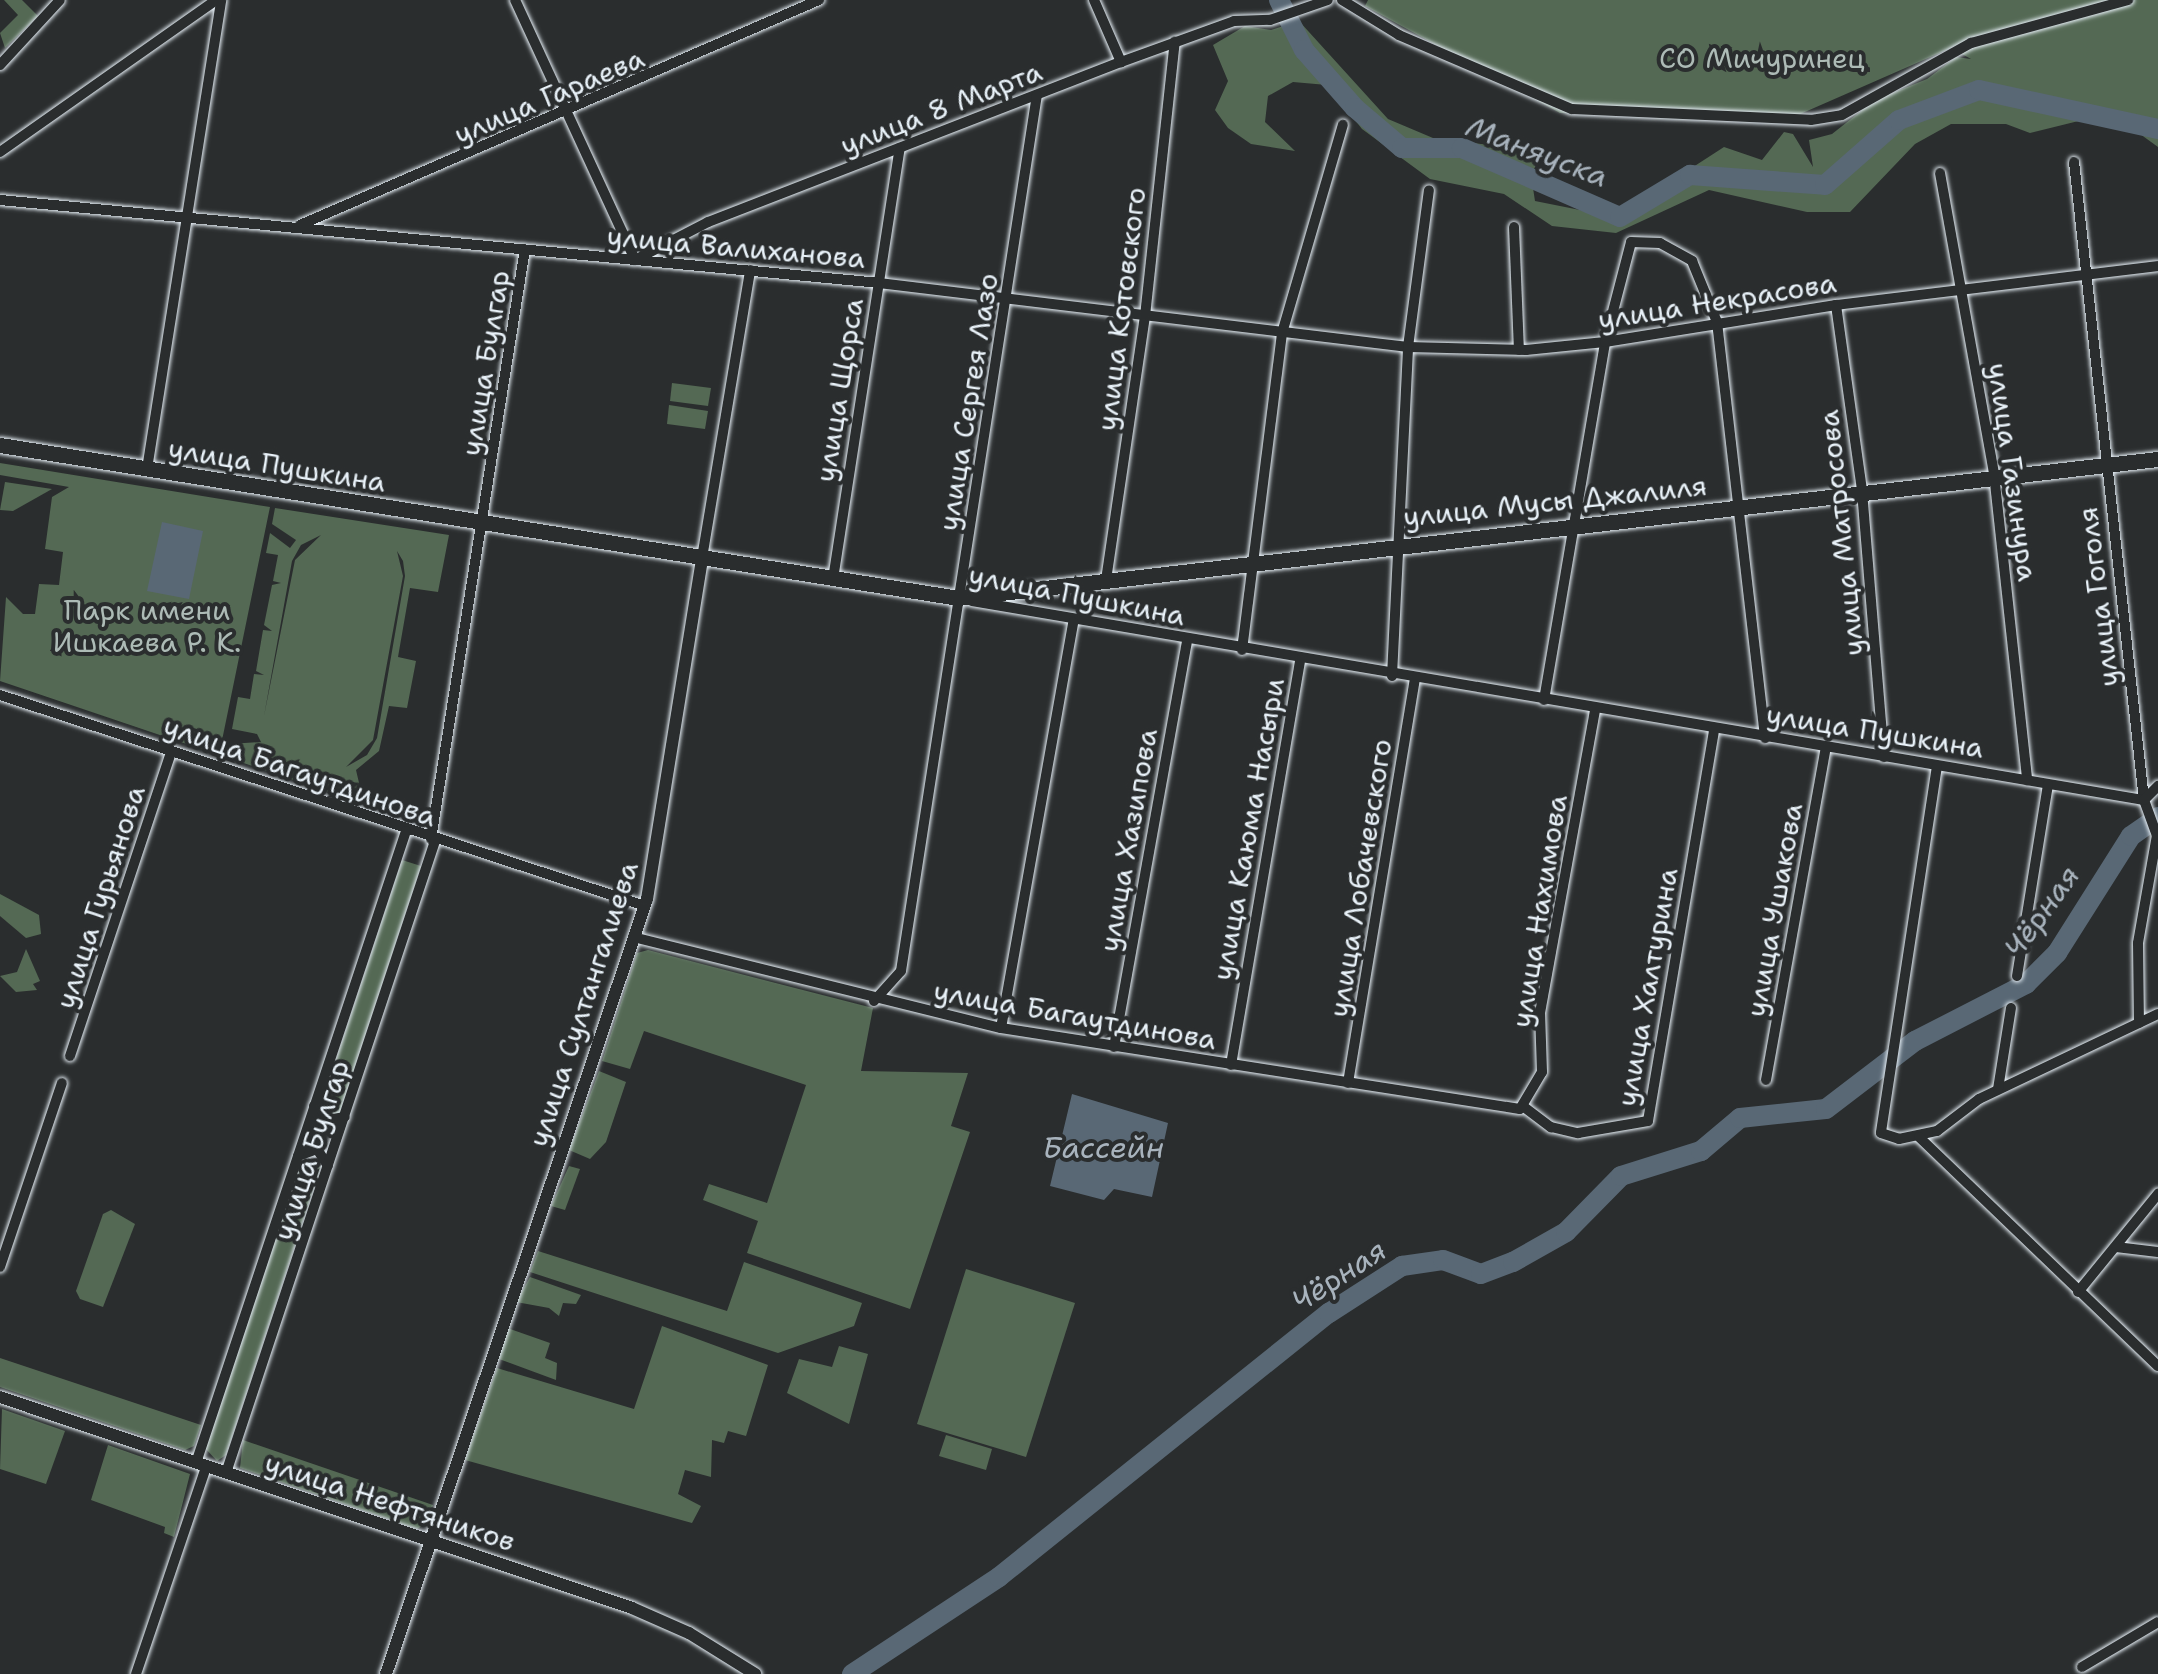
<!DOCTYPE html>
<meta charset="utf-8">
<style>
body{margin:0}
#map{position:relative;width:2158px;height:1674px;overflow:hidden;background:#2a2d2e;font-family:"Shantell Sans",sans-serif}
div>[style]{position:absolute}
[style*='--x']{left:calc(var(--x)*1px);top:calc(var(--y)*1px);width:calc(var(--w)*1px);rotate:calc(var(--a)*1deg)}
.green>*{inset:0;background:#546954}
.water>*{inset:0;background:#596875}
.river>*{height:20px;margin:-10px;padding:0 10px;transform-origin:10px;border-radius:10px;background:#596875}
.roads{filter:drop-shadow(0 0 2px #e8f1f8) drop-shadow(0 0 2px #e8f1f8)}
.minor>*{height:10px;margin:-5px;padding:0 5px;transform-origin:5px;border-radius:5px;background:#2a2d2e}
.tertiary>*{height:12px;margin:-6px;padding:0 6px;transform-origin:6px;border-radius:6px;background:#2a2d2e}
.secondary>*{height:15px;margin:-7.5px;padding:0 7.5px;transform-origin:7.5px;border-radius:7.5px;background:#2a2d2e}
span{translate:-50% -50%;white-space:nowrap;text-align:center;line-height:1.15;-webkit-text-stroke:8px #2a2d2e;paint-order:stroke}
.park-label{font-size:28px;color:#adbbb6}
.street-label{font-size:28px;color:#e8f1f8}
.water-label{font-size:30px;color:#a8b3bd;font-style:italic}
</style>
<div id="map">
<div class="green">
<div style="clip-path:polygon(4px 0,22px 0,38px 16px,5px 48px,0 33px,18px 15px)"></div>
<div style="clip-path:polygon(1368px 0,2158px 0,2158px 147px,2111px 113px,2030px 133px,2006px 124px,1951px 124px,1915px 144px,1850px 212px,1807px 212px,1709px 190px,1616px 233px,1552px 226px,1504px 194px,1430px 179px,1362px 129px,1327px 85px,1293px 82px,1268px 96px,1265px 122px,1295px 151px,1251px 144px,1228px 128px,1215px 110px,1228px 81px,1213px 45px,1245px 26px,1271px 30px,1299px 21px,1388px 119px,1433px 138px,1522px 149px,1537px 163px,1531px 175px,1535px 201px,1600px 214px,1639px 202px,1724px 147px,1762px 160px,1784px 132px,1793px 134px,1813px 167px,1809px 140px,1832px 134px,1875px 100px,1927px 79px,1956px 57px,1971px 59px,1951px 48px,1798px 115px,1560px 113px,1365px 6px)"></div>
<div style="clip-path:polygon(672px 383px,711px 388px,708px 406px,670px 401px)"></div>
<div style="clip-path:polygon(669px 405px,708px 411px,705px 429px,667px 424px)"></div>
<div style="clip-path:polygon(0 463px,270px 507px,219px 755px,0 681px,6px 597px,23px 614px,35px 614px,39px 584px,59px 585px,63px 552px,45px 549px,52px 497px,69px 487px,0 475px)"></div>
<div style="clip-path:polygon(5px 482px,52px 489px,13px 511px,0 510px)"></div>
<div style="clip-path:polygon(evenodd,275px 508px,449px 535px,438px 592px,410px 588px,398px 657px,416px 661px,407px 708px,389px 706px,379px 751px,356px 770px,364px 804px,226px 757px,229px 744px,261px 742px,257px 734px,232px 729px,238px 697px,250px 699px,254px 674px,264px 675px,256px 671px,263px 630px,272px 631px,264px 625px,272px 585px,281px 583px,273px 581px,278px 555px,266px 553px,270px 533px,290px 548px,296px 540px,272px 524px,275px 508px,321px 535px,295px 560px,264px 716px,292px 561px,301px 545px,321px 535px,275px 508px,397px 551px,403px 561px,405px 576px,377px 738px,367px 755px,346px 767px,373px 740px,403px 576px,397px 551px)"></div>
<div style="clip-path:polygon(402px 860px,421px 866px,338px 1118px,323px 1117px,319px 1111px)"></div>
<div style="clip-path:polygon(0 894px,39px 915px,41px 934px,26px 938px,0 916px)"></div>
<div style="clip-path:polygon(26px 949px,40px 981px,33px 984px,37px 990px,16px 992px,0 976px,17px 972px)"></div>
<div style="clip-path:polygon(648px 950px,873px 1008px,861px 1071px,968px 1073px,951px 1126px,970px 1132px,910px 1309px,747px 1253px,758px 1221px,703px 1200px,709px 1184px,767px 1203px,806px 1085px,644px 1031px,630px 1069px,602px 1061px,637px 953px)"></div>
<div style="clip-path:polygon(599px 1071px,626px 1082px,606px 1142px,590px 1159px,569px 1150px)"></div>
<div style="clip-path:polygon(302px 1160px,321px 1166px,226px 1455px,217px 1461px,205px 1448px)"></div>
<div style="clip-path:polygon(569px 1166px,580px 1169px,565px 1210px,551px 1206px)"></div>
<div style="clip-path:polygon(111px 1210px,135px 1224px,103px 1307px,80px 1299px,76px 1291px,103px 1214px)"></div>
<div style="clip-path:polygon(538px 1251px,727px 1311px,744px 1262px,862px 1303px,854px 1326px,778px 1353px,530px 1272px)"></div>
<div style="clip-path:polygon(966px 1269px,1075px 1303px,1026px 1457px,917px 1424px)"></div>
<div style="clip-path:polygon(530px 1277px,581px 1295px,576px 1304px,563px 1303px,559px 1316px,549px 1308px,516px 1302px)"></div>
<div style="clip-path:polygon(662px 1326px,768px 1365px,746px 1436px,728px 1431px,724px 1443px,712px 1440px,711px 1477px,685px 1470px,678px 1494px,701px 1506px,692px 1523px,465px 1460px,497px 1368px,634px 1409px)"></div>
<div style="clip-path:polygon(507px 1328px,550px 1343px,545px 1358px,557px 1363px,556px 1380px,499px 1359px)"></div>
<div style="clip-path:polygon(839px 1346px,868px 1354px,849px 1424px,787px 1393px,799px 1359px,832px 1367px)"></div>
<div style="clip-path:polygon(0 1358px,201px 1425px,194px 1446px,185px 1450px,0 1387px)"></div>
<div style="clip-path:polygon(2px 1409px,65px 1431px,46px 1484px,0 1469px)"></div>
<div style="clip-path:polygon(946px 1435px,992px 1449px,986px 1470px,939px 1456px)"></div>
<div style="clip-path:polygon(243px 1440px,433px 1505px,427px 1523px,417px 1529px,240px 1468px)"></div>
<div style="clip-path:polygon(108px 1445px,190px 1474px,174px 1537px,164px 1533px,165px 1527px,91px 1500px)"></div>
</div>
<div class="water">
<div style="clip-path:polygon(162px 522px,203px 531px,189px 599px,147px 591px)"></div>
<div style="clip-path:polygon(1072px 1094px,1168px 1123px,1152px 1197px,1114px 1189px,1104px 1200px,1050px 1186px)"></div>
</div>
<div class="river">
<div style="--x:1279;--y:0;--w:56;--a:63.4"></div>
<div style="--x:1304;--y:50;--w:77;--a:48.7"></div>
<div style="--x:1355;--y:108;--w:62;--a:40.4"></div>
<div style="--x:1402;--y:148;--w:60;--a:0"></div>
<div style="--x:1462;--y:148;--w:172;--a:23.6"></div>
<div style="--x:1620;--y:217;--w:82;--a:-31"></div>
<div style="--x:1690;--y:175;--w:135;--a:4.2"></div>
<div style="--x:1825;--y:185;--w:98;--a:-41.3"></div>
<div style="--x:1899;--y:120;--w:85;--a:-20.6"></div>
<div style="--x:1979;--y:90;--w:183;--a:12.3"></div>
<div style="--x:852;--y:1674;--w:176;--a:-33.4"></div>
<div style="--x:999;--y:1577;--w:423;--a:-38.7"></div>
<div style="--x:1329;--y:1313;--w:87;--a:-32.8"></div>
<div style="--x:1402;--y:1266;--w:41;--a:-8.3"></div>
<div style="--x:1443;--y:1260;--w:40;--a:20.2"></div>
<div style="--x:1481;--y:1274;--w:34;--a:-21"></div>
<div style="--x:1513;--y:1262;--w:61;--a:-29.5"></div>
<div style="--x:1566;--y:1232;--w:78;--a:-45.5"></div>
<div style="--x:1621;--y:1176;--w:84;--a:-17.4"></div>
<div style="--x:1701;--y:1151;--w:51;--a:-40.2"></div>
<div style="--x:1740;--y:1118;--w:86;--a:-6"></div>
<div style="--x:1826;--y:1109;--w:112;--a:-37.4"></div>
<div style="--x:1915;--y:1041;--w:125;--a:-27.2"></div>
<div style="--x:2026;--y:984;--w:44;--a:-45"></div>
<div style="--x:2057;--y:953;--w:138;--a:-57.7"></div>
<div style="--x:2131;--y:836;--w:33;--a:-35"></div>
</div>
<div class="roads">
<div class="minor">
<div style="--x:515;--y:0;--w:286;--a:65.2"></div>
<div style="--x:635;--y:260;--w:82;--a:-27.5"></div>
<div style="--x:708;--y:222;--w:443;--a:-21.2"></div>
<div style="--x:1121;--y:62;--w:120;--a:-19.9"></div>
<div style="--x:1234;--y:21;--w:36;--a:-2"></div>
<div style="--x:1270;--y:20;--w:61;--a:-19"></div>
<div style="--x:1094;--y:0;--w:68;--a:66.5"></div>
<div style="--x:1342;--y:0;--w:67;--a:31.6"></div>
<div style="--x:1399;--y:35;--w:188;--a:23.2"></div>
<div style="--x:1572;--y:109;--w:239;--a:2.6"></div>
<div style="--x:1811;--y:120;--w:31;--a:-9"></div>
<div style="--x:1842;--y:115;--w:148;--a:-29.2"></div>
<div style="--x:1971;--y:43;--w:163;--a:-15.3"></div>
<div style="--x:0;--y:65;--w:88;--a:-47.3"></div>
<div style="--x:0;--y:152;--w:264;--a:-35.1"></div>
<div style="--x:2074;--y:162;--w:642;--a:83.74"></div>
<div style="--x:2144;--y:800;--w:37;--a:70"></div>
<div style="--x:2157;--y:835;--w:110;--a:100"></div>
<div style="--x:2138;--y:943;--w:80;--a:89.3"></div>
<div style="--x:1940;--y:173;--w:306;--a:79.8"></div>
<div style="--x:1994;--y:474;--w:308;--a:83.8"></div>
<div style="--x:0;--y:200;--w:883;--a:5.39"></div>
<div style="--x:879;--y:283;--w:533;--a:6.9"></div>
<div style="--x:1408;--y:347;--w:118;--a:1.5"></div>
<div style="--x:1526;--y:350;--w:79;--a:-5.8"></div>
<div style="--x:1605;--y:342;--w:234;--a:-9.1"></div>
<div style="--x:1836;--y:305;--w:324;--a:-6.9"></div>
<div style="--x:300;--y:225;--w:566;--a:-23.44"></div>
<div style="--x:1514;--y:227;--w:123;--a:87.7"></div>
<div style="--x:1836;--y:305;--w:188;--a:82"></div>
<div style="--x:1862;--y:491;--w:267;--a:85.3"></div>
<div style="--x:147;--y:469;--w:475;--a:-81"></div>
<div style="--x:702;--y:558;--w:292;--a:-80.5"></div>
<div style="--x:833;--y:579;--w:436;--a:-81.2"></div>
<div style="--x:1106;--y:580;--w:267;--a:-81.6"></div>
<div style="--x:1145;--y:316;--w:276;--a:-83.8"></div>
<div style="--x:972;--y:601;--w:1189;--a:9.64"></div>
<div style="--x:1242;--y:650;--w:320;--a:-82.8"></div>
<div style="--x:1282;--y:333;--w:217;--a:-73.7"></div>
<div style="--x:1392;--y:676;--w:329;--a:-87.2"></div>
<div style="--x:1408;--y:347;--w:158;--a:-82.4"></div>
<div style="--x:0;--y:695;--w:679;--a:18.11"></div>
<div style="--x:1544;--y:700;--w:363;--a:-80.3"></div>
<div style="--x:1605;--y:342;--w:103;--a:-75.4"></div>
<div style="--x:1631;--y:242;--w:29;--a:2"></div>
<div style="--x:1660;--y:243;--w:37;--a:29"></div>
<div style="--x:1692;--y:261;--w:66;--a:67.7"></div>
<div style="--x:1717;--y:322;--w:419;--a:83.4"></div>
<div style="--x:1937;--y:766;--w:371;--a:98.7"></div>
<div style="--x:1881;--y:1133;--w:19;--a:18"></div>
<div style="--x:1899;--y:1139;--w:39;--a:-12"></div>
<div style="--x:1937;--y:1131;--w:53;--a:-37.3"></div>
<div style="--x:1979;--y:1099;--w:198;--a:-25.4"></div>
<div style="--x:2144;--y:800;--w:20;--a:-45"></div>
<div style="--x:431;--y:839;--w:597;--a:-80.95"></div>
<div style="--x:633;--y:937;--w:379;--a:13.9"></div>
<div style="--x:1001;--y:1028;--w:525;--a:8.87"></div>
<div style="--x:1520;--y:1109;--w:43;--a:-59.3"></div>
<div style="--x:1542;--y:1072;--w:59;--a:-91.9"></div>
<div style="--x:1540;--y:1013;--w:309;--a:-79.7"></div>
<div style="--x:2017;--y:976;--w:194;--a:-80.8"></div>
<div style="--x:874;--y:1001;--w:40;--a:-48"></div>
<div style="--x:901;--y:971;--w:886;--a:-81.18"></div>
<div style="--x:1001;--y:1028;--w:412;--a:-79.9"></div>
<div style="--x:1114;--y:1047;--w:412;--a:-79.8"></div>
<div style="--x:70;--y:1056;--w:320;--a:-71.6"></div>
<div style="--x:1231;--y:1065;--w:411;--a:-80.3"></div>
<div style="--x:1766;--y:1080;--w:337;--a:-79.8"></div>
<div style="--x:1348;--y:1083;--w:410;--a:-80.6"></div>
<div style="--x:1998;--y:1089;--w:82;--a:-80.9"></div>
<div style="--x:314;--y:1106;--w:17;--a:62"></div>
<div style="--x:322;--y:1121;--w:23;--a:-10"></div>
<div style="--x:1524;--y:1107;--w:34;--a:37"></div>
<div style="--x:1551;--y:1127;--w:28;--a:13"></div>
<div style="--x:1578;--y:1133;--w:71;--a:-9.7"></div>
<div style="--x:1648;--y:1121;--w:397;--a:-80.4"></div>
<div style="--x:1919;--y:1137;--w:331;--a:43.8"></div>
<div style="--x:298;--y:1156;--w:20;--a:-20"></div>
<div style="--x:317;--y:1149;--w:20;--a:57"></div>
<div style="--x:2116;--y:1247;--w:42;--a:6.8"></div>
<div style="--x:0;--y:1267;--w:194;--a:-71.4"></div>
<div style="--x:2078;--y:1292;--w:127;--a:-50.8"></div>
<div style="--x:196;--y:1463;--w:666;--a:-71.62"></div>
<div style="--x:226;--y:1473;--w:666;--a:-71.7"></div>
<div style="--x:2082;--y:1667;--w:88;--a:-30.6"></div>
<div style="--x:136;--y:1674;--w:219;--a:-71.3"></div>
</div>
<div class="tertiary">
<div style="--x:0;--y:1397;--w:666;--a:18.46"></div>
<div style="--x:632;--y:1608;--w:62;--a:23.7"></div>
<div style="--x:689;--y:1633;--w:78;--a:31.8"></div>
<div style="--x:386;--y:1674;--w:818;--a:-71.39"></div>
<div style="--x:647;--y:899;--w:345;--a:-80.8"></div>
</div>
<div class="secondary">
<div style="--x:0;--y:445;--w:970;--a:9.07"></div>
<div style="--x:958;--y:598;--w:1208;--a:-6.61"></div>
</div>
</div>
<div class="park-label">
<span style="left:1762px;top:58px">СО Мичуринец</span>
<span style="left:147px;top:626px">Парк имени<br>Ишкаева Р. К.</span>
</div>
<div class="street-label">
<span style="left:549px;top:96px;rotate:-23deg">улица Гараева</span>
<span style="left:941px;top:108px;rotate:-21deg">улица 8 Марта</span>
<span style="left:736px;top:247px;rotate:5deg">улица Валиханова</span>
<span style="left:1717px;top:301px;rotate:-9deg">улица Некрасова</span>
<span style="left:1121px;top:309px;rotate:-83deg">улица Котовского</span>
<span style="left:485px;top:363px;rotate:-81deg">улица Булгар</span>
<span style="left:839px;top:390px;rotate:-81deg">улица Щорса</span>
<span style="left:968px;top:402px;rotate:-81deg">улица Сергея Лазо</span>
<span style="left:277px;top:465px;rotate:9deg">улица Пушкина</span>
<span style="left:2013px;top:472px;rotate:82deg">улица Газинура</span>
<span style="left:1555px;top:501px;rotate:-6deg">улица Мусы Джалиля</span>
<span style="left:1841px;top:533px;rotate:-96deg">улица Матросова</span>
<span style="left:1077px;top:595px;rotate:11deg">улица Пушкина</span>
<span style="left:2098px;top:597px;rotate:-97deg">улица Гоголя</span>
<span style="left:1875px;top:731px;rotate:9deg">улица Пушкина</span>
<span style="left:300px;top:771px;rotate:19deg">улица Багаутдинова</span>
<span style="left:1248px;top:829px;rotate:-80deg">улица Каюма Насыри</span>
<span style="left:1128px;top:840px;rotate:-80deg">улица Хазипова</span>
<span style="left:1360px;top:878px;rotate:-81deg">улица Лобачевского</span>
<span style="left:100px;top:897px;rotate:-72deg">улица Гурьянова</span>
<span style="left:1774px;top:910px;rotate:-80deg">улица Ушакова</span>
<span style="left:1539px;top:911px;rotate:-81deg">улица Нахимова</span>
<span style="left:1647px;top:987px;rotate:-80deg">улица Халтурина</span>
<span style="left:583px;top:1004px;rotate:-72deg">улица Султангалиева</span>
<span style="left:1075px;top:1015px;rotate:10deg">улица Багаутдинова</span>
<span style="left:311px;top:1150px;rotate:-72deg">улица Булгар</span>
<span style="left:390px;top:1502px;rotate:18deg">улица Нефтяников</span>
</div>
<div class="water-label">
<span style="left:1537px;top:152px;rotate:21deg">Маняуска</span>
<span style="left:2042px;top:912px;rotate:-54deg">Чёрная</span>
<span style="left:1103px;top:1148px">Бассейн</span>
<span style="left:1339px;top:1276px;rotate:-33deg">Чёрная</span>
</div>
</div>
